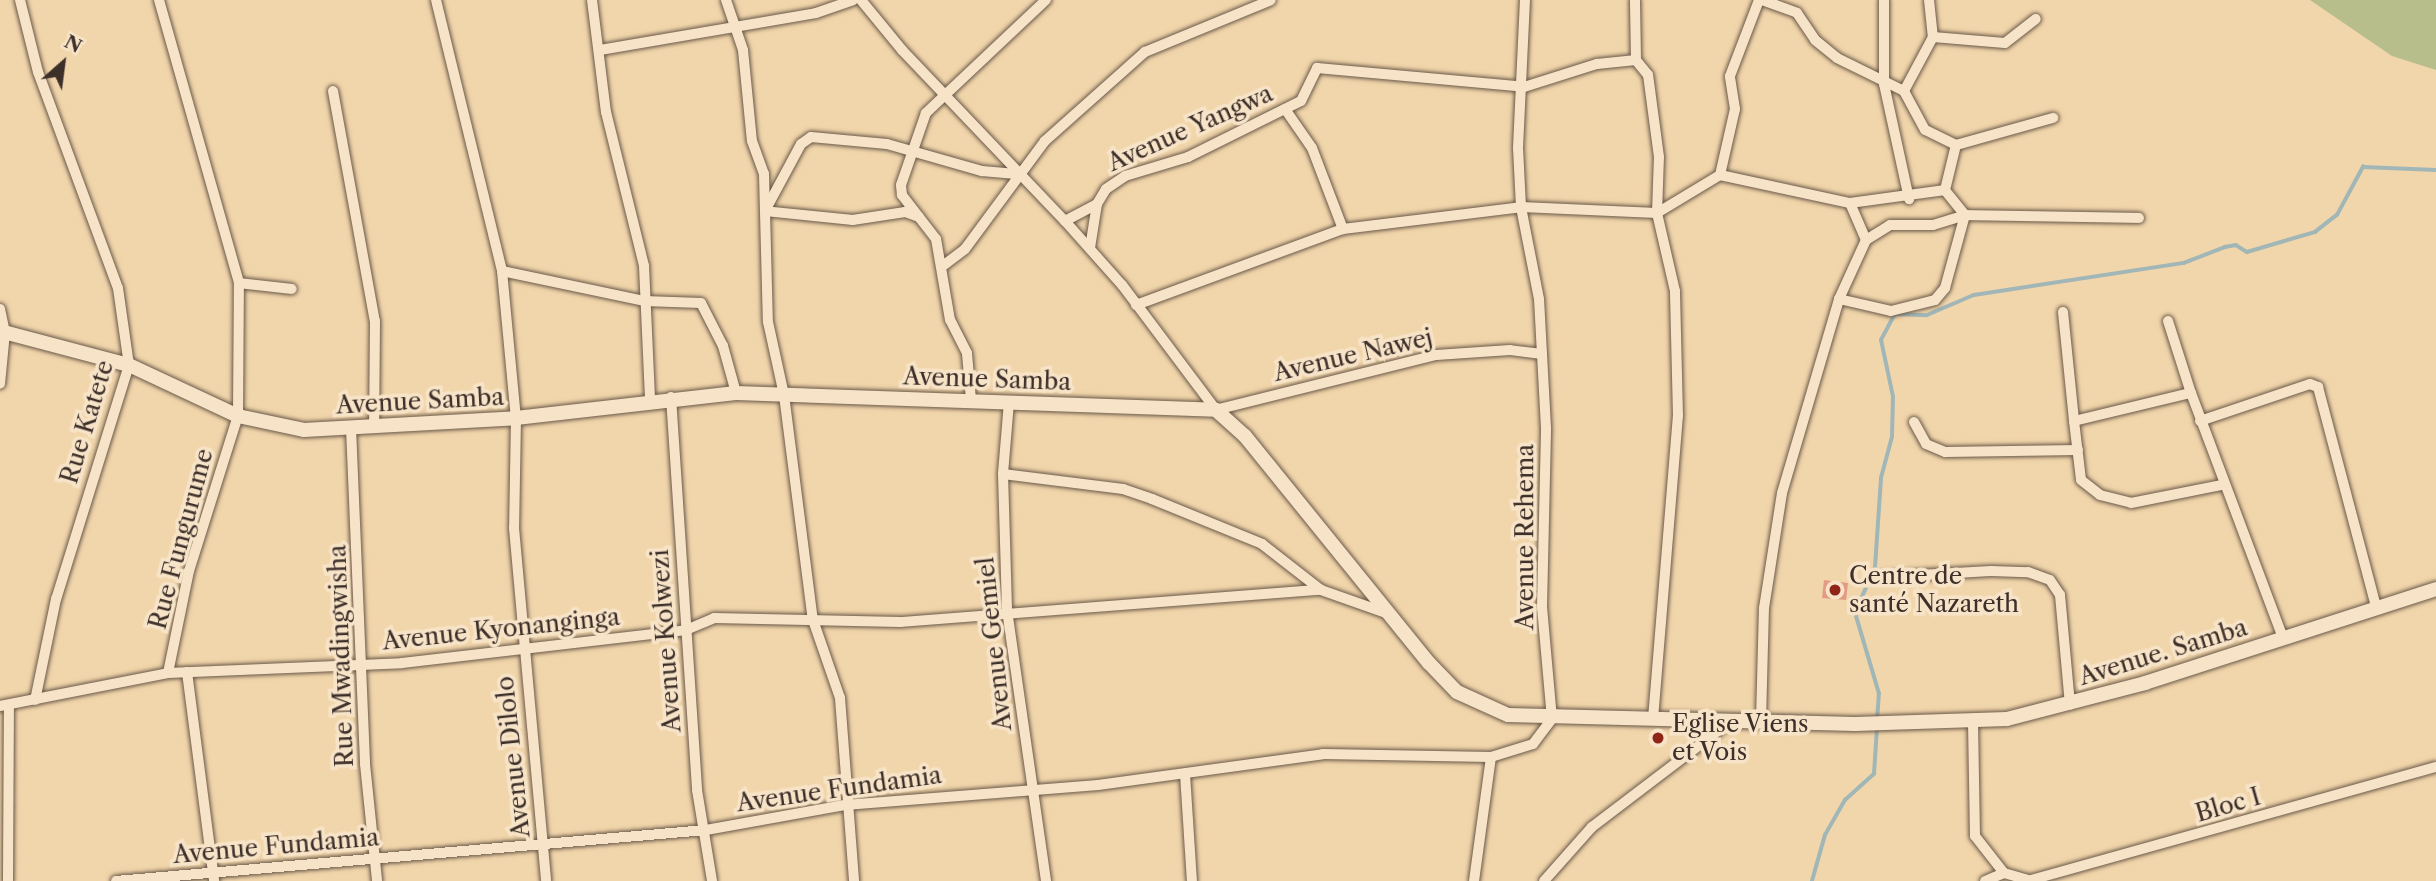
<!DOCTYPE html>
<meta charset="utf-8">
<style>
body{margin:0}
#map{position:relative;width:2436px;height:881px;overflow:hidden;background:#f2d6ab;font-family:"Libre Caslon Text",serif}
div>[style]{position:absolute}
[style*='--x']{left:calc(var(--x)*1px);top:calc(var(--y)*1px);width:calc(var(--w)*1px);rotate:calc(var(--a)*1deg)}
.green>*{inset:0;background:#b7be8c}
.stream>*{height:3.5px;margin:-1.75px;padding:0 1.75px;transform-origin:1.75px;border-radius:1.75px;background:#a1b6b6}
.building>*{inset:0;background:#e29b85}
.roads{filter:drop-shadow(0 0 2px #6a594a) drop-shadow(0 0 2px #6a594a)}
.street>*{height:10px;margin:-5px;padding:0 5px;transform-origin:5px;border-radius:5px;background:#f7e4c8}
.secondary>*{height:14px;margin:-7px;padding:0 7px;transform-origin:7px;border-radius:7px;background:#f7e4c8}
.dots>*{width:19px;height:19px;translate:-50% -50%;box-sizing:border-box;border:4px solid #f7e4c8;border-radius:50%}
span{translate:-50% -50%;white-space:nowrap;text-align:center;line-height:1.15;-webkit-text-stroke:7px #f7e4c8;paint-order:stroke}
.street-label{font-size:24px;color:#3d2f29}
.poi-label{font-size:24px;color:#3d2f29}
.left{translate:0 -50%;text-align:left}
.north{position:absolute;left:28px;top:28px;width:70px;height:70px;-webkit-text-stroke:5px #f7e4c8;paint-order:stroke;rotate:28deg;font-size:19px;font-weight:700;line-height:28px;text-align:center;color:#3d2f29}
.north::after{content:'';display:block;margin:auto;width:24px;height:32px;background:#3d2f29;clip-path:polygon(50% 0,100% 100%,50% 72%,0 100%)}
</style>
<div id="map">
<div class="green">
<div style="clip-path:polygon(2310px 0,2436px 0,2436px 70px,2392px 56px)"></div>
</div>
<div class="stream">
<div style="--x:1877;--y:721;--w:27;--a:-86"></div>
<div style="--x:1879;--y:694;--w:84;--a:-106.5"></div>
<div style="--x:1855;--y:613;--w:50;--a:-66.5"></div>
<div style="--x:1875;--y:567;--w:89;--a:-86.1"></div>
<div style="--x:1881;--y:478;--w:42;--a:-75"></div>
<div style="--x:1892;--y:437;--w:40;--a:-88.6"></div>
<div style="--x:1893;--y:397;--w:58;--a:-101.9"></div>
<div style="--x:1881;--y:340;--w:30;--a:-62"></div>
<div style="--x:1895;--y:314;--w:32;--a:2"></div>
<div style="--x:1927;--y:315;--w:51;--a:-23.1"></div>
<div style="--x:1974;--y:295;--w:212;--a:-8.7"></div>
<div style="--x:2184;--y:263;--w:44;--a:-21.3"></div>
<div style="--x:2225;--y:247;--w:11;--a:-10"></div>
<div style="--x:2236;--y:245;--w:13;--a:32"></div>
<div style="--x:2247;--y:252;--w:71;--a:-16.4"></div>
<div style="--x:2315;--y:232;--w:28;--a:-38"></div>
<div style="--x:2337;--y:215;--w:55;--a:-61.6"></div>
<div style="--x:2363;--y:167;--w:73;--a:2.4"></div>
<div style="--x:1812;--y:881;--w:48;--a:-74.2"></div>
<div style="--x:1825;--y:835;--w:40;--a:-60.3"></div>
<div style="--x:1845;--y:800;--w:39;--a:-42"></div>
<div style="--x:1874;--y:774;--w:46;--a:-86.3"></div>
</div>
<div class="building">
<div style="clip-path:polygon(1824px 580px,1848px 583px,1846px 600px,1822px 598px)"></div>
</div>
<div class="roads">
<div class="street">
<div style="--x:20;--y:0;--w:74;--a:76"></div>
<div style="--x:38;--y:72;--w:230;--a:69.7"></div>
<div style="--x:118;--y:288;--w:78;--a:81.9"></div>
<div style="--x:129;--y:365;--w:245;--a:107.3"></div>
<div style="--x:56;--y:599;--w:103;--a:101.7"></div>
<div style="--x:159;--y:0;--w:294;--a:74.2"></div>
<div style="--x:239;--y:283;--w:53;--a:6.5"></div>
<div style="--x:436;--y:0;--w:279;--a:76.3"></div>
<div style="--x:502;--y:271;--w:148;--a:84.6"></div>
<div style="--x:516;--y:418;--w:110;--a:91"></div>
<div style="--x:514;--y:528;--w:354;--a:84.8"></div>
<div style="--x:592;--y:0;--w:113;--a:82.9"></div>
<div style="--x:606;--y:112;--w:159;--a:76.1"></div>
<div style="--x:644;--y:266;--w:134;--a:87.4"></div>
<div style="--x:726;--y:0;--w:53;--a:71.2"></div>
<div style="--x:743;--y:50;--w:91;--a:84.4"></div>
<div style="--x:752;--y:141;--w:35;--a:70"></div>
<div style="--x:764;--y:174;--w:148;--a:88.5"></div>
<div style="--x:768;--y:322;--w:75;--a:77.6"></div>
<div style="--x:784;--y:395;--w:227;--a:82.7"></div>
<div style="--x:813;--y:620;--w:83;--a:70.9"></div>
<div style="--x:840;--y:698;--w:184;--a:85.6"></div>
<div style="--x:861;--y:0;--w:65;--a:50.6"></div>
<div style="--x:902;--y:50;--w:236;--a:46.4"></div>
<div style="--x:1762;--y:0;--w:37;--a:20"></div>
<div style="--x:1797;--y:13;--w:32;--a:56"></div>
<div style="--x:1815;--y:40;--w:28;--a:39"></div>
<div style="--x:1837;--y:58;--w:75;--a:26.2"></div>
<div style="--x:1884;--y:0;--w:84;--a:90"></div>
<div style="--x:1884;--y:84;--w:118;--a:77.7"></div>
<div style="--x:1929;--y:0;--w:37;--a:84"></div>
<div style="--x:600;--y:50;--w:219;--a:-9.7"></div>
<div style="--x:816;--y:13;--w:39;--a:-19"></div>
<div style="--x:333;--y:91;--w:234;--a:79.7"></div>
<div style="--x:375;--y:321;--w:106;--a:90.5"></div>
<div style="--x:1285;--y:109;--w:47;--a:55.3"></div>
<div style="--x:1312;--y:148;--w:87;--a:69.1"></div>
<div style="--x:1956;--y:145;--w:34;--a:-154"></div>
<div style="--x:1925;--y:130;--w:44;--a:-118.3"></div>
<div style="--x:1904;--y:91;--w:61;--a:-61.8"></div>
<div style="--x:1933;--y:37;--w:72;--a:4.8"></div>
<div style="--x:2005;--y:43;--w:39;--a:-38"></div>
<div style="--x:1720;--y:175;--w:68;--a:-77.2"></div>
<div style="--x:1735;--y:109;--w:33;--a:-99"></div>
<div style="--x:1730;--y:76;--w:81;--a:-69.1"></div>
<div style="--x:1850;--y:203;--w:40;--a:66.6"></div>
<div style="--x:919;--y:217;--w:15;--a:-160"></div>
<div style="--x:905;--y:212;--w:53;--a:171.3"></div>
<div style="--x:853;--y:220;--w:88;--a:-174.2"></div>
<div style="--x:765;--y:211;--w:76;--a:-61.8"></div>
<div style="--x:801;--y:144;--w:12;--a:-35"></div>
<div style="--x:811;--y:137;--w:76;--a:5.3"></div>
<div style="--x:887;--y:144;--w:99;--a:15.9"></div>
<div style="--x:982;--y:171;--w:37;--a:5"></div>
<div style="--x:1090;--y:248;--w:45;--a:-81"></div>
<div style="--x:944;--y:265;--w:26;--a:-37"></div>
<div style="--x:965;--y:249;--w:134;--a:-53.5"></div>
<div style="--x:1045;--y:141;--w:134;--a:-41.7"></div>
<div style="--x:1145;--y:52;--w:136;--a:-22.4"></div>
<div style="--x:502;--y:271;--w:145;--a:11.9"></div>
<div style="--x:644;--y:301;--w:57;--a:2"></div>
<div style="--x:701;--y:303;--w:48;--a:62.9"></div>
<div style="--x:723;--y:346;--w:49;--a:74.5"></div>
<div style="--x:1839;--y:299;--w:65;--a:-65.4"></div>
<div style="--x:1866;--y:240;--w:28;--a:-32"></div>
<div style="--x:1890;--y:225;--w:43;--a:0"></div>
<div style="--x:1933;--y:225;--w:34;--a:-17"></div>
<div style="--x:1965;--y:215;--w:174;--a:1"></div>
<div style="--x:1136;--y:305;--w:221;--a:-20.2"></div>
<div style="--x:1343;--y:229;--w:179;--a:-7"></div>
<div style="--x:1521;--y:207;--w:136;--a:2.5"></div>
<div style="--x:1657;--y:213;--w:56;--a:-88"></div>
<div style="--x:1659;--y:157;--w:83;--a:-97.6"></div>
<div style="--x:1648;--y:75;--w:19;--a:-129"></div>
<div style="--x:1636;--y:60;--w:60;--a:-91"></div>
<div style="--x:0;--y:309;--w:24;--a:78"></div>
<div style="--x:5;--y:332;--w:52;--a:95.5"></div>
<div style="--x:2063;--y:312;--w:110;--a:84.2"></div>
<div style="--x:2074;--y:421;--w:120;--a:-13.5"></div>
<div style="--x:2191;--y:393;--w:262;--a:69.4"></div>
<div style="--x:2168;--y:321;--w:76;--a:72.3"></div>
<div style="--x:1542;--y:354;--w:32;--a:-173"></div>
<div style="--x:1510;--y:350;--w:74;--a:176.1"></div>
<div style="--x:1436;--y:355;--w:227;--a:166"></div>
<div style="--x:1216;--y:410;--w:156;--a:-126.9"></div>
<div style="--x:1122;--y:285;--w:86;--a:-131.7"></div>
<div style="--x:1065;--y:221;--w:36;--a:-28"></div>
<div style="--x:1097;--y:204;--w:17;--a:-59"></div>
<div style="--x:1106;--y:189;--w:23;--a:-34"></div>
<div style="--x:1125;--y:176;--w:66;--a:-16.8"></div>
<div style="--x:1188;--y:157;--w:126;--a:-26.4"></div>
<div style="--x:1301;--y:101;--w:37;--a:-64"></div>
<div style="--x:1317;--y:68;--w:208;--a:5.2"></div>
<div style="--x:1524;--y:87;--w:77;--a:-17.5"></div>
<div style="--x:1597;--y:64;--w:39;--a:-6"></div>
<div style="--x:671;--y:397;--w:394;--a:86.2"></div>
<div style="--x:697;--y:790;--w:92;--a:80.6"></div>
<div style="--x:971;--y:400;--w:47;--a:-94.9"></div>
<div style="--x:967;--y:353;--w:37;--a:-117"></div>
<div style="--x:950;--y:320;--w:82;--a:-99.8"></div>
<div style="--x:936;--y:239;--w:56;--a:-127.7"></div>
<div style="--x:902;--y:195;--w:10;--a:-96"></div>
<div style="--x:901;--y:185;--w:76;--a:-70.9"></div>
<div style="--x:926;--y:113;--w:165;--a:-43.3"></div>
<div style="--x:1009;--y:402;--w:72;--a:94.8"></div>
<div style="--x:1003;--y:474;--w:136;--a:88.3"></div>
<div style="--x:1007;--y:610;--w:274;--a:81.8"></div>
<div style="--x:2074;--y:421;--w:59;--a:83.2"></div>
<div style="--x:2081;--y:480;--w:24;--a:38"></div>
<div style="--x:2100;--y:495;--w:32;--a:14"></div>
<div style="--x:2131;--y:503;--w:93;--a:-11.2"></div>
<div style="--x:2200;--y:421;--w:116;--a:-18.6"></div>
<div style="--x:2310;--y:384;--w:9;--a:21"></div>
<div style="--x:2318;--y:387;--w:228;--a:75.2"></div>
<div style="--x:1914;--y:422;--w:25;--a:61"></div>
<div style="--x:1926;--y:444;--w:21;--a:23"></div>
<div style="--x:1945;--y:452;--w:133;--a:-0.9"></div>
<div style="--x:351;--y:428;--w:336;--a:87.6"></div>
<div style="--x:365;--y:764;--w:118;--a:84.1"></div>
<div style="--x:1003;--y:474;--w:121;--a:7.1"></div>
<div style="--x:1123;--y:489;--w:31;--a:19"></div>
<div style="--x:1152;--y:499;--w:119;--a:22.2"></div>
<div style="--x:1262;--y:544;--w:75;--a:37.9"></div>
<div style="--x:1321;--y:590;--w:72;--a:19.4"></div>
<div style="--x:1884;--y:577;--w:107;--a:-3.2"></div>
<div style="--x:1991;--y:571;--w:37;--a:2"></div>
<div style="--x:2028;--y:572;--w:23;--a:20"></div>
<div style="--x:2050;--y:580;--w:18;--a:56"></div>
<div style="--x:2060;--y:595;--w:110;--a:84.8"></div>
<div style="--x:187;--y:672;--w:211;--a:82.6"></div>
<div style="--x:168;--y:673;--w:104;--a:-78.4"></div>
<div style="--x:189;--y:571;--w:163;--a:-72.5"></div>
<div style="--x:238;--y:416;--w:133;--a:-89.6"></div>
<div style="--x:0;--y:706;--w:171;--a:-11.1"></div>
<div style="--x:168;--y:673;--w:234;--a:-2.4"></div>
<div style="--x:402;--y:663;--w:286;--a:-6.6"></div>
<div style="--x:686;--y:630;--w:30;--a:-23"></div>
<div style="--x:714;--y:618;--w:187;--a:1.2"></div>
<div style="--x:901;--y:622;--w:421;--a:-4.4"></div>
<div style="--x:1653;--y:719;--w:304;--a:-85.3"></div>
<div style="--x:1678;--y:416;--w:125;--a:-91.4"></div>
<div style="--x:1675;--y:291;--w:80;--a:-103"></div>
<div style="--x:1657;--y:213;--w:74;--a:-31.1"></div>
<div style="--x:1720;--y:175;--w:133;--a:12.2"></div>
<div style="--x:1850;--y:203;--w:96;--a:-7.8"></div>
<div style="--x:1761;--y:721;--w:113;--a:-88.5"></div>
<div style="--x:1764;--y:608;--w:116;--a:-81.1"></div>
<div style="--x:1782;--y:493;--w:202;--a:-73.6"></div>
<div style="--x:1839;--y:299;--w:53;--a:13"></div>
<div style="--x:1891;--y:311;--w:45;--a:-14"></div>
<div style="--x:1935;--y:300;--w:16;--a:-50"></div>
<div style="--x:1945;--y:288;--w:76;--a:-74.7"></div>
<div style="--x:1965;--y:215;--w:32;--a:-129"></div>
<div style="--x:1945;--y:190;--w:46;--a:-76.3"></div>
<div style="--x:1956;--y:145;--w:101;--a:-15.6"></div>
<div style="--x:1973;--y:722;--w:114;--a:89"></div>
<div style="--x:1975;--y:836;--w:47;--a:51.9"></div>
<div style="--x:2004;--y:873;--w:29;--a:16"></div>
<div style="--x:1185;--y:774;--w:107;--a:86.3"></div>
<div style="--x:2031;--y:880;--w:420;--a:-15.6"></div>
<div style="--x:8;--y:881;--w:176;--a:-89.7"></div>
<div style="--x:116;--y:881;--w:592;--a:-4.94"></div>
<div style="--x:706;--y:830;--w:141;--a:-10.2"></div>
<div style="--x:845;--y:805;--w:254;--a:-4.5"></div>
<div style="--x:1098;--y:785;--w:227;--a:-7.8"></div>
<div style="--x:1323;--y:754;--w:168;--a:1"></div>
<div style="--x:1491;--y:757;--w:44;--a:-17.2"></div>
<div style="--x:1533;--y:744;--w:31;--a:-53"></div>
<div style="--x:1552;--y:719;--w:112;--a:-95.1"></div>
<div style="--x:1542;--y:607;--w:179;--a:-88.7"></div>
<div style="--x:1546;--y:428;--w:129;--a:-93.1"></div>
<div style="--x:1539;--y:299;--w:94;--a:-101.1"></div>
<div style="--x:1521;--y:207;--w:59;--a:-92.9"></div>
<div style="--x:1518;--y:148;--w:148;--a:-87.3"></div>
<div style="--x:1474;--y:881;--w:125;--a:-82.2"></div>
<div style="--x:1544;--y:881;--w:72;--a:-48.4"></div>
<div style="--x:1592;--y:827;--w:173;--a:-37.3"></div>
<div style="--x:1985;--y:881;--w:21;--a:-23"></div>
</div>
<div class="secondary">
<div style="--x:0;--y:331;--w:133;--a:14.8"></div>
<div style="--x:129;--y:365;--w:120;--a:25.1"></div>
<div style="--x:238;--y:416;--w:67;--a:12"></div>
<div style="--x:304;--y:430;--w:212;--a:-3.2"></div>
<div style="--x:516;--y:418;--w:221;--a:-6.5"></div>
<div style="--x:736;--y:393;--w:480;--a:2"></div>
<div style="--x:1216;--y:410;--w:39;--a:42"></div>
<div style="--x:1245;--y:436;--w:292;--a:51"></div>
<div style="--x:1429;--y:663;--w:40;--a:46"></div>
<div style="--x:1457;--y:692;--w:56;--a:24.3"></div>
<div style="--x:1508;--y:715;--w:347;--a:1.5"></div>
<div style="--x:1855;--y:724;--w:152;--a:-1.9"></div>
<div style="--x:2007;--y:719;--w:143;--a:-14.6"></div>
<div style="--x:2145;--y:683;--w:306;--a:-17.9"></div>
</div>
</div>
<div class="dots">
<div style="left:1835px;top:590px;background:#8f2418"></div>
<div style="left:1658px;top:738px;background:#8f2418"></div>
</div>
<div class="street-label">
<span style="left:1190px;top:128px;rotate:-24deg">Avenue Yangwa</span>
<span style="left:1353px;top:355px;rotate:-13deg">Avenue Nawej</span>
<span style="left:987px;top:379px;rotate:2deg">Avenue Samba</span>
<span style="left:420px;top:401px;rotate:-3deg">Avenue Samba</span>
<span style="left:87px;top:422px;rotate:-73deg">Rue Katete</span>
<span style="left:1525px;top:537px;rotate:-90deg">Avenue Rehema</span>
<span style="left:181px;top:539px;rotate:-75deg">Rue Fungurume</span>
<span style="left:501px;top:629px;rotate:-6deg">Avenue Kyonanginga</span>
<span style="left:666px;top:641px;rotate:-94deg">Avenue Kolwezi</span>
<span style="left:994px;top:644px;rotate:-96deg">Avenue Gemiel</span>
<span style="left:2163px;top:652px;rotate:-17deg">Avenue. Samba</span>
<span style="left:341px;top:656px;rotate:-92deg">Rue Mwadingwisha</span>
<span style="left:513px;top:757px;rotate:-96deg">Avenue Dilolo</span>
<span style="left:839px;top:789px;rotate:-8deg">Avenue Fundamia</span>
<span style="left:2228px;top:805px;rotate:-16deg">Bloc I</span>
<span style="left:276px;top:846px;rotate:-5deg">Avenue Fundamia</span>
</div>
<div class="poi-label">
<span class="left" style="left:1849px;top:590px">Centre de<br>santé Nazareth</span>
<span class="left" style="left:1672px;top:738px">Eglise Viens<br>et Vois</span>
</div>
<div class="north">N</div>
</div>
